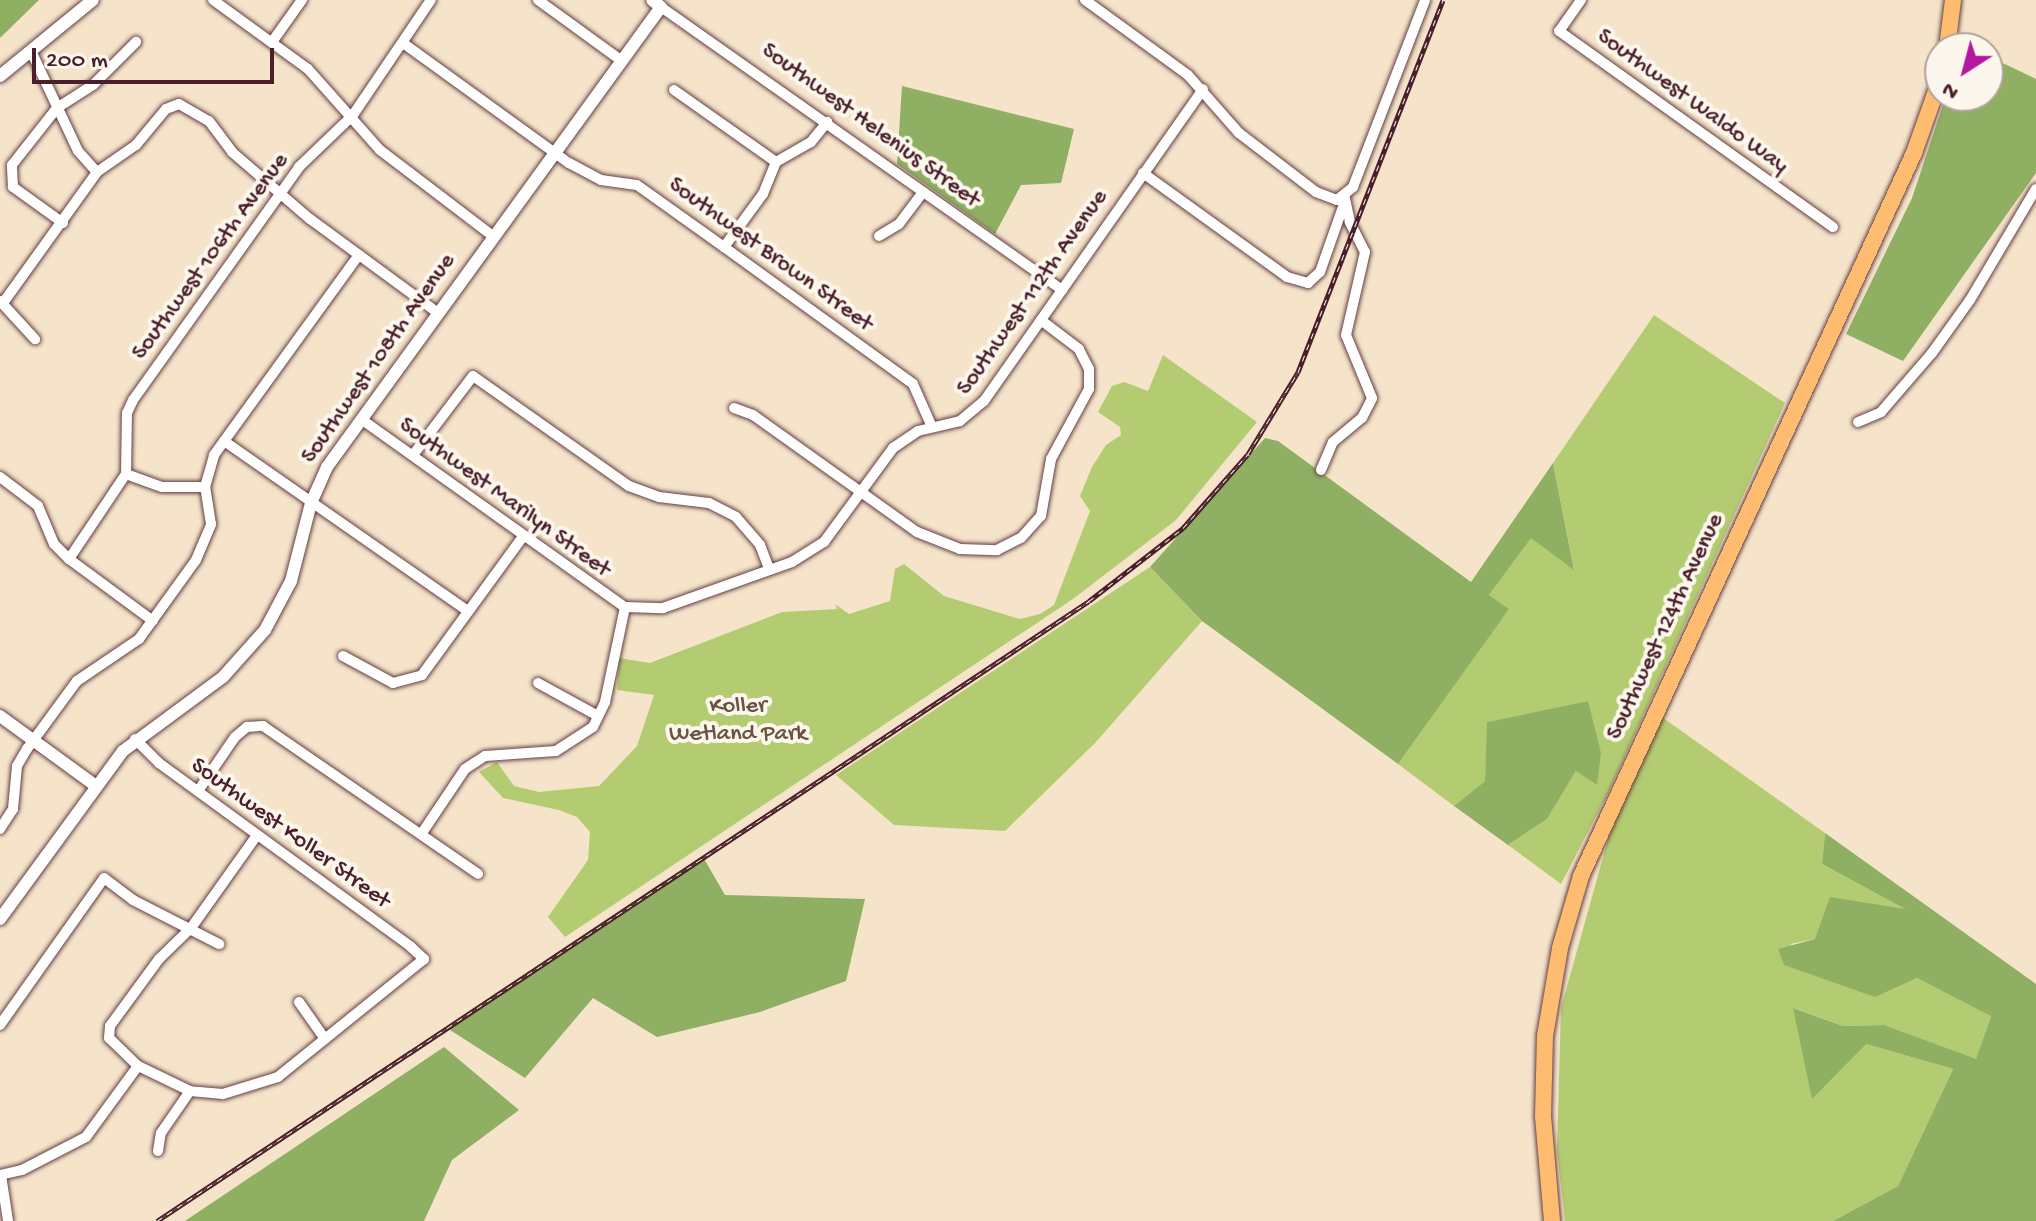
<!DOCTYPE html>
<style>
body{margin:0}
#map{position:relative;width:2036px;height:1221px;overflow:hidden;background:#f5e4ca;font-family:"Gochi Hand",sans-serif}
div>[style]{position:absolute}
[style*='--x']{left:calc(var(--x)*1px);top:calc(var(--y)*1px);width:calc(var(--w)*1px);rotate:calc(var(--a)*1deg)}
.green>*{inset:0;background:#b4cc71}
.forest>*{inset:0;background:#8fb063}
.roads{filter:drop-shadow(0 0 2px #643d43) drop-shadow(0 0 2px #643d43)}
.minor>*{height:10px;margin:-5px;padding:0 5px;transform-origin:5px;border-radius:5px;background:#fff}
.tertiary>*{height:12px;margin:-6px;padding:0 6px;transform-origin:6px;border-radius:6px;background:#fff}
.primary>*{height:16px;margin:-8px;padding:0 8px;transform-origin:8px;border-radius:8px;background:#fdbc70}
.rail>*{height:5px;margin-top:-2.5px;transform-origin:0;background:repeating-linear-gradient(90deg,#fbf7ec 0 6px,#4a1f2b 0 12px);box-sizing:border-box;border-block:2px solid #4a1f2b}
span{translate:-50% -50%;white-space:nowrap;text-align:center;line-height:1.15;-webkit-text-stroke:8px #fbf7ec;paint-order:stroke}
.street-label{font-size:24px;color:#4a1f2b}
.park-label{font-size:24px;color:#6a5340}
.north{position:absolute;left:1924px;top:32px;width:80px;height:80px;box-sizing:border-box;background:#fbf7ec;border:2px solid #b4a19f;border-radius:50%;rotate:216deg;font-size:22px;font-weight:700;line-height:32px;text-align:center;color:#4a1f2b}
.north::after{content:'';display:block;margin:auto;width:28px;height:36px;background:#b5179e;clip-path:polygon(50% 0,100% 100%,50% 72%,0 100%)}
.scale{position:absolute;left:32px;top:48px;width:242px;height:36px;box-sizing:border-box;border:4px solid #4a1f2b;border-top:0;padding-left:10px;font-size:24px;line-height:28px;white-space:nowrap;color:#4a1f2b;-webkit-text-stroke:6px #fbf7ec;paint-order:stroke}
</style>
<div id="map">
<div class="green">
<div style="clip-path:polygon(1654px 315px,1785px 403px,1609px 791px,1561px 884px,1508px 845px,1547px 819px,1576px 771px,1596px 784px,1588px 701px,1488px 722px,1485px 781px,1454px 806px,1398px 764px,1508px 609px,1489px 595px,1531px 537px,1574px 569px,1553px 463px)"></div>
<div style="clip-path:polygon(1163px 355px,1257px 422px,1176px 520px,1073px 599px,565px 937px,548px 917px,588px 860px,590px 832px,577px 817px,559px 810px,503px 798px,479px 772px,497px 762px,514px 786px,539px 792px,599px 786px,637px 746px,654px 695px,617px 690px,619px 658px,650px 663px,782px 612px,837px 609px,835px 604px,849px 614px,890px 601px,895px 569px,904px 564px,944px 596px,1020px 619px,1040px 614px,1054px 605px,1090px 511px,1080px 496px,1092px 467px,1106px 445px,1121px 435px,1120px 427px,1098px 412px,1112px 386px,1124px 382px,1148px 391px)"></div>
<div style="clip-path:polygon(1150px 567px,1202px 621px,1096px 742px,1005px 831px,894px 825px,836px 775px)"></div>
<div style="clip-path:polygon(1659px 715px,1825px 833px,1822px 864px,1907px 910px,1882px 907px,1815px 939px,1790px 944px,1875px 996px,1917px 978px,1991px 1015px,1976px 1060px,1884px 1025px,1843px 1026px,1794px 1008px,1866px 1044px,1953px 1069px,1898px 1186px,1833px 1221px,1565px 1221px,1557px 1151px,1561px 1008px,1612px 825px)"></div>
</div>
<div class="forest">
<div style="clip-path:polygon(0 0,39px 0,0 38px)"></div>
<div style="clip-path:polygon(1988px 56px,2036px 79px,2036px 173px,1903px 361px,1846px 334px,1912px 198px,1946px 96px,1988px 96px)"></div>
<div style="clip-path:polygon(902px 86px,1074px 129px,1061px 183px,1021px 185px,995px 234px,897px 164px)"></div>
<div style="clip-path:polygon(1265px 438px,1278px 441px,1471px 582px,1553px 463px,1574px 570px,1531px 538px,1489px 595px,1509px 609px,1398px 764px,1202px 621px,1150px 567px)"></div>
<div style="clip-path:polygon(1588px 701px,1601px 753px,1597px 785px,1576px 771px,1547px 819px,1508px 845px,1454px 806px,1485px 781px,1487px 722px)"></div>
<div style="clip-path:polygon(1825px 833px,2036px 984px,2036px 1221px,1833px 1221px,1898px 1186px,1953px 1069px,1866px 1044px,1812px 1099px,1793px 1008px,1843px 1026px,1884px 1025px,1976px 1059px,1991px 1016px,1917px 978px,1875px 997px,1784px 965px,1778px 949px,1815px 939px,1830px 897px,1905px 909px,1822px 864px)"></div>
<div style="clip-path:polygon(703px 857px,725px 895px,865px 899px,846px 981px,760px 1012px,657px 1037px,593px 998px,525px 1078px,447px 1028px)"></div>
<div style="clip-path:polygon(444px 1047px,519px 1110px,452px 1160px,424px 1221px,185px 1221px)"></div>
</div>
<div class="roads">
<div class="minor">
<div style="--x:213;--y:0;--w:117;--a:36"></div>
<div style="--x:308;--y:69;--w:108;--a:48.4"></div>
<div style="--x:380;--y:150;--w:143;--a:37.3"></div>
<div style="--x:538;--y:0;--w:104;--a:36"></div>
<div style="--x:1085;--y:0;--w:127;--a:36.1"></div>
<div style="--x:1188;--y:75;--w:77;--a:48.7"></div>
<div style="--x:1239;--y:133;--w:97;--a:37.5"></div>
<div style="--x:1316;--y:192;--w:22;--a:21"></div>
<div style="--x:1337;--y:200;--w:21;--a:-39"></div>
<div style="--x:1353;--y:187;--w:200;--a:-68.9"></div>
<div style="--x:1581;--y:0;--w:38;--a:125"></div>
<div style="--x:1559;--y:31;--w:337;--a:35.6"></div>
<div style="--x:661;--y:7;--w:491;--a:35.2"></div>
<div style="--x:272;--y:42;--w:52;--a:-54.5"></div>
<div style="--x:403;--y:43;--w:205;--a:35.9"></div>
<div style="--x:569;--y:163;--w:36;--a:28"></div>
<div style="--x:601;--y:180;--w:36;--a:8"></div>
<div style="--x:637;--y:185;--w:107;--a:35.5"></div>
<div style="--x:724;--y:247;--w:233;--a:35.9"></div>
<div style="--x:913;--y:384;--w:47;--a:66.2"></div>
<div style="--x:31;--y:51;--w:110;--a:64.8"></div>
<div style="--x:78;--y:151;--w:28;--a:48"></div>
<div style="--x:674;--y:90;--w:125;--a:35.2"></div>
<div style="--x:1143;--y:173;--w:178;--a:35.8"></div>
<div style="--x:1287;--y:277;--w:22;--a:16"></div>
<div style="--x:1308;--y:283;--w:16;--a:-43"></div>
<div style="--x:1320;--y:272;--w:72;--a:-70.6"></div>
<div style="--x:63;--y:223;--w:62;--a:-144.2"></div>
<div style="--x:13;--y:187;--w:22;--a:-93"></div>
<div style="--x:12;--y:165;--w:73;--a:-51.7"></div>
<div style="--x:57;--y:108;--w:43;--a:-32.6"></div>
<div style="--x:93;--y:85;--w:61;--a:-45"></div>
<div style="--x:879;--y:236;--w:23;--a:-31"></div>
<div style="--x:899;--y:224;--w:40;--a:-53"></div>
<div style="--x:724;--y:247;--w:66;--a:-53.7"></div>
<div style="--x:763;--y:194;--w:35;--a:-68"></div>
<div style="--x:776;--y:162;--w:40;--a:-29.7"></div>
<div style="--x:811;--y:142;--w:26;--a:-51"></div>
<div style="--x:0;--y:301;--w:52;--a:47.4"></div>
<div style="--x:3;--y:303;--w:161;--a:-54.3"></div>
<div style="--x:97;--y:172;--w:47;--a:-34.7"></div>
<div style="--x:136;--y:145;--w:47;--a:-50.2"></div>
<div style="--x:166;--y:109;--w:14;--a:-21"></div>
<div style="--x:179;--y:104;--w:34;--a:30"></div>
<div style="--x:209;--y:121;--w:39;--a:53"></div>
<div style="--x:232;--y:152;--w:103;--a:40.7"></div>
<div style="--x:310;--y:219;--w:159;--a:36.3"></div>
<div style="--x:734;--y:408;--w:20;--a:20"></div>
<div style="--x:753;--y:415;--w:201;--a:35.5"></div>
<div style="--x:917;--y:532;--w:46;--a:21.6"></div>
<div style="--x:960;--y:549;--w:37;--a:2"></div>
<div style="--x:997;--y:550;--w:27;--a:-27"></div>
<div style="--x:1021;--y:538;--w:30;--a:-48"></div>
<div style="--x:1041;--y:516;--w:58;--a:-80"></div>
<div style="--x:1051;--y:459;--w:80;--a:-61.5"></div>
<div style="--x:1089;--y:389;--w:20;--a:-90"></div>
<div style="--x:1089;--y:369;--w:22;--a:-117"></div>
<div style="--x:1079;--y:349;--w:48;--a:-142.7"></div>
<div style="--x:361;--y:419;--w:324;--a:35.5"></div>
<div style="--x:625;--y:607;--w:38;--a:2"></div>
<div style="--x:663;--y:608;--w:137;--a:-19.6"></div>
<div style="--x:792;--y:562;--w:38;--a:-32"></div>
<div style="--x:824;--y:542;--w:117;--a:-53.7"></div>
<div style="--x:893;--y:448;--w:30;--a:-34"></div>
<div style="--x:918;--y:431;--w:43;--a:-13.4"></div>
<div style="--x:960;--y:421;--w:31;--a:-40"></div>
<div style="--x:984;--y:401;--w:381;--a:-54.9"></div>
<div style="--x:1858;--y:422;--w:25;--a:-23"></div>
<div style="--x:1881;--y:412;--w:78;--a:-49.2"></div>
<div style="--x:1932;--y:353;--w:65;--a:-54.4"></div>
<div style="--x:1970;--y:300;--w:129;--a:-59.3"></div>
<div style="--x:224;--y:441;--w:297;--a:34.9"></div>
<div style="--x:413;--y:455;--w:99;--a:-52.8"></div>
<div style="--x:473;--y:376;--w:191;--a:35.2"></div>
<div style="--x:629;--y:486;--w:32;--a:20"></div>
<div style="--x:659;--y:497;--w:50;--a:6.8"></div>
<div style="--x:709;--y:503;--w:30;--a:27"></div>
<div style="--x:736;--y:517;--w:37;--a:49"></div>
<div style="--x:760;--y:545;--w:22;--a:69"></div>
<div style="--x:1321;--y:470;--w:30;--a:-67"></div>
<div style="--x:1333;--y:442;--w:38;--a:-40"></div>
<div style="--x:1362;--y:418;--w:22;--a:-63"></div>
<div style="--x:1372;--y:398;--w:68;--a:-112.4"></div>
<div style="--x:1346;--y:335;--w:85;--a:-77.1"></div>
<div style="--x:1365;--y:252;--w:34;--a:-117"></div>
<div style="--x:1350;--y:222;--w:25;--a:-102"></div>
<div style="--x:126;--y:474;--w:38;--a:20"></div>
<div style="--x:162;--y:487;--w:43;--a:0"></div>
<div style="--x:0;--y:477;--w:48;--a:37.3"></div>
<div style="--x:38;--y:506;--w:41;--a:67.2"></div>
<div style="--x:54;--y:544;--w:21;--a:45"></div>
<div style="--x:69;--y:559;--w:104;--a:36.4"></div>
<div style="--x:69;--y:559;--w:102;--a:-56.2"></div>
<div style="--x:126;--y:474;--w:61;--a:-89.1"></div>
<div style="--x:127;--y:413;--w:14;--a:-65"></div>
<div style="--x:133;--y:400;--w:286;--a:-54.5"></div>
<div style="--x:299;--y:167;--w:75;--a:-43.9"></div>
<div style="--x:353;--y:115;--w:139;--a:-55.9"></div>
<div style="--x:343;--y:656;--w:57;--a:28.4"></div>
<div style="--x:393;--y:683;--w:30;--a:-15"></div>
<div style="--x:422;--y:675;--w:173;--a:-53.9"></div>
<div style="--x:538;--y:683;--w:68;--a:28.8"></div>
<div style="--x:135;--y:739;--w:34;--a:45"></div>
<div style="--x:159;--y:763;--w:312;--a:36.1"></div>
<div style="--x:411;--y:947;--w:18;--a:43"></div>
<div style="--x:424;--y:959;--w:188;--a:141.1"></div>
<div style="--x:278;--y:1077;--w:58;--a:162.8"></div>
<div style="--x:223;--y:1094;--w:33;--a:-175"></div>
<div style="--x:190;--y:1091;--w:58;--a:-154.3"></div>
<div style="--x:138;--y:1066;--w:40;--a:-136"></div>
<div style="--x:109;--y:1038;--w:12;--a:-85"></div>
<div style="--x:110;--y:1026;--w:83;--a:-53.8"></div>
<div style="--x:159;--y:959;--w:45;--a:-44.1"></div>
<div style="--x:191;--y:928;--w:114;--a:-54.6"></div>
<div style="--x:198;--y:791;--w:65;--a:-55.6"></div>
<div style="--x:235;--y:737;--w:16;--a:-40"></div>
<div style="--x:247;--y:727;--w:16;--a:-4"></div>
<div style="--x:263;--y:726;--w:261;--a:34.5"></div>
<div style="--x:0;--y:829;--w:24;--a:-57"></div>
<div style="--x:13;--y:809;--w:43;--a:-84.7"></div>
<div style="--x:17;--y:766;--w:20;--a:-60"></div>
<div style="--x:27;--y:749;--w:84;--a:-53.7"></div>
<div style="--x:77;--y:681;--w:75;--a:-34.1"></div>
<div style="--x:139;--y:639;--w:97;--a:-54.2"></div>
<div style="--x:196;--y:560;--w:39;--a:-67"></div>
<div style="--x:211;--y:524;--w:37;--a:-99"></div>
<div style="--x:205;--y:487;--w:33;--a:-74"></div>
<div style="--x:214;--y:455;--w:247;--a:-54.1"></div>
<div style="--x:422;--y:833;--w:77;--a:-56.1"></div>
<div style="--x:465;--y:769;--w:24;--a:-33"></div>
<div style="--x:485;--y:756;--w:71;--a:-4"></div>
<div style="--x:556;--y:751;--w:44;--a:-33"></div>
<div style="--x:593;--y:727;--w:28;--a:-64"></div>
<div style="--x:605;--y:702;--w:97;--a:-78.1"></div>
<div style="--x:299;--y:1002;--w:45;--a:54.9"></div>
<div style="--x:0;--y:1025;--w:180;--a:-54.7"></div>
<div style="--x:104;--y:878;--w:36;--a:37"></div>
<div style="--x:133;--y:900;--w:97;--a:27.1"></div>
<div style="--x:158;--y:1151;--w:18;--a:-81"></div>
<div style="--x:161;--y:1133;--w:51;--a:-55.4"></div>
<div style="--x:0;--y:1175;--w:23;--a:-13"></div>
<div style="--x:22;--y:1170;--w:72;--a:-27.3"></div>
<div style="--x:86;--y:1137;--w:88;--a:-53.8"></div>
<div style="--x:1;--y:1175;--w:47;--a:81.3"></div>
</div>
<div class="tertiary">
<div style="--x:0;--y:76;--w:120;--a:-39.3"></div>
<div style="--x:0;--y:716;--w:119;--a:36.1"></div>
<div style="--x:0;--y:919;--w:208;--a:-53.8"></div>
<div style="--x:123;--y:751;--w:124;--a:-36.5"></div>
<div style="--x:223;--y:677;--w:63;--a:-48.2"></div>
<div style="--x:265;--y:630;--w:55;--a:-62"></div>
<div style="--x:291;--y:581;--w:81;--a:-75.6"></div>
<div style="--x:311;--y:503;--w:39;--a:-66"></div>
<div style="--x:327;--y:467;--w:568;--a:-54.02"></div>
<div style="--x:661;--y:7;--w:11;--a:-142"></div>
</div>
<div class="primary">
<div style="--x:1947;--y:48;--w:48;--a:-82.9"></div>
<div style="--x:1552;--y:1221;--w:104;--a:-94.9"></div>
<div style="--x:1543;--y:1117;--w:81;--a:-88.6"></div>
<div style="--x:1545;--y:1036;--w:89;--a:-80.3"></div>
<div style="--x:1560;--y:948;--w:75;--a:-73.7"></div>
<div style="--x:1581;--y:876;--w:796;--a:-65.27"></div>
<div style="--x:1914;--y:153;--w:77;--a:-70.4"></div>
</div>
</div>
<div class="rail">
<div style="--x:157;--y:1221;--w:1119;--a:-33.63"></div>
<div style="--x:1089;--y:601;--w:119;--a:-37.8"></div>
<div style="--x:1183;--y:528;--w:98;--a:-48.7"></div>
<div style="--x:1248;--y:454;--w:96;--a:-58.6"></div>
<div style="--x:1298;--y:372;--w:399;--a:-68.7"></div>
</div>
<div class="street-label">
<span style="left:1692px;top:102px;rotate:36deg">Southwest Waldo Way</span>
<span style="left:870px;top:126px;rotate:36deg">Southwest Helenius Street</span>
<span style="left:770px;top:255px;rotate:36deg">Southwest Brown Street</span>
<span style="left:211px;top:257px;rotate:-54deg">Southwest 106th Avenue</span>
<span style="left:1033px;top:293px;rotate:-55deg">Southwest 112th Avenue</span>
<span style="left:379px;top:359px;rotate:-55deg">Southwest 108th Avenue</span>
<span style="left:504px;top:498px;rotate:36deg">Southwest Marilyn Street</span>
<span style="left:1666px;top:627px;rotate:-65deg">Southwest 124th Avenue</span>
<span style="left:290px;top:834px;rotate:36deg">Southwest Koller Street</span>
</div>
<div class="park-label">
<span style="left:738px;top:721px">Koller<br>Wetland Park</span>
</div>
<div class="north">N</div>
<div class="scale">200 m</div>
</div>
